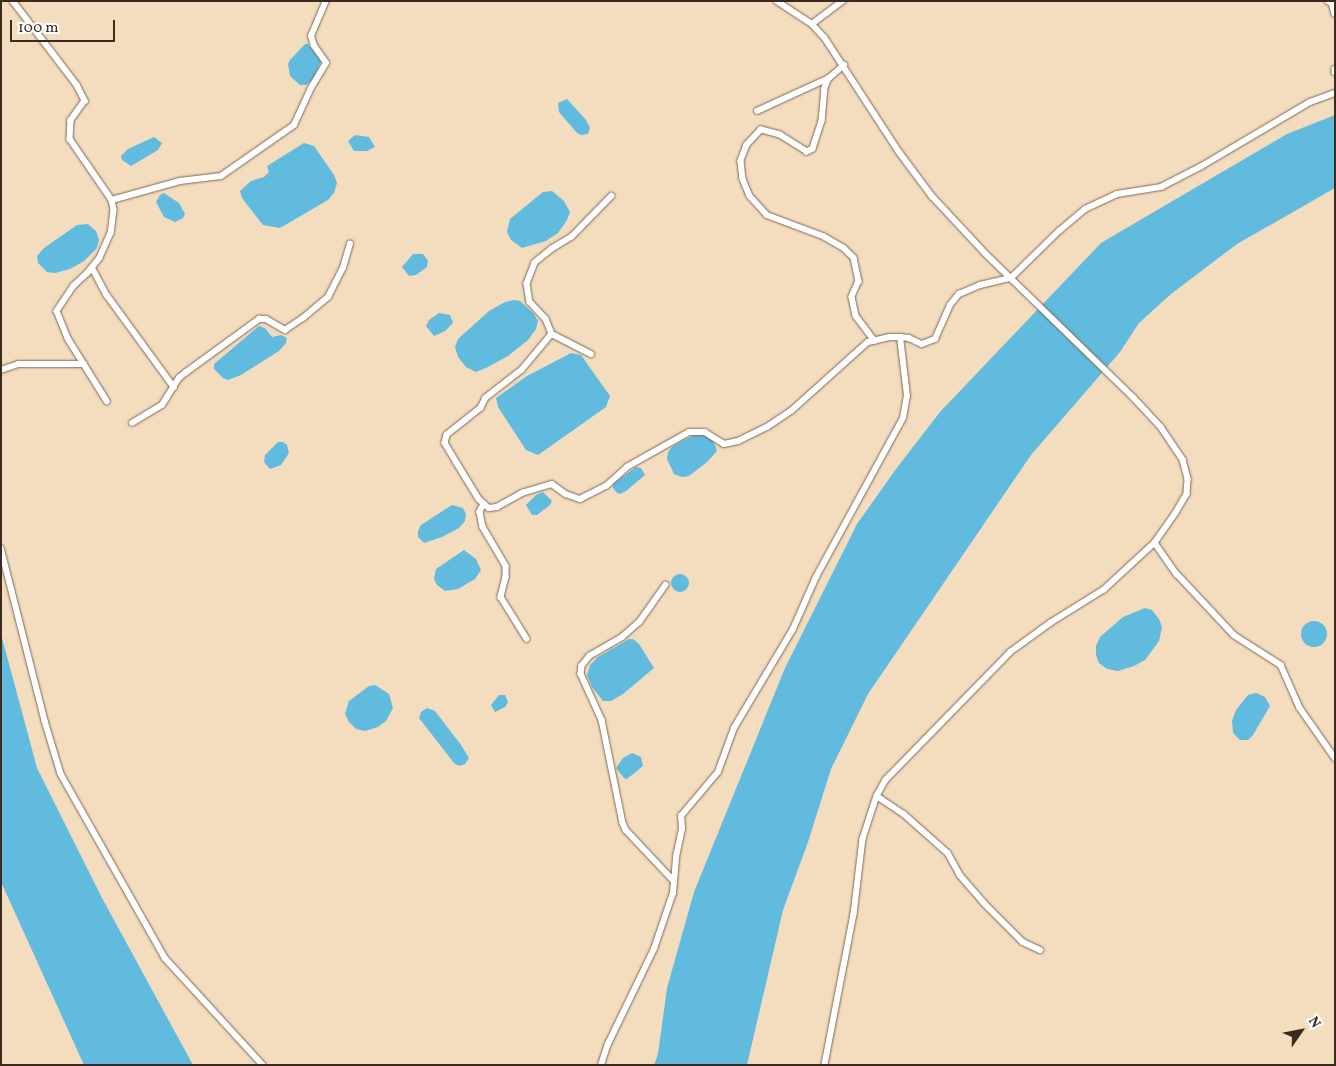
<!DOCTYPE html>
<style>
body{margin:0}
#map{position:relative;width:1336px;height:1066px;overflow:hidden;background:#f4dcbf;font-family:Vollkorn,serif}
div>[style]{position:absolute}
[style*='--x']{left:calc(var(--x)*1px);top:calc(var(--y)*1px);width:calc(var(--w)*1px);rotate:calc(var(--a)*1deg)}
.water>*{inset:0;background:#60bbde}
.round{border-radius:50%}
.roads{filter:drop-shadow(0 0 1px #7c6856) drop-shadow(0 0 1px #7c6856)}
.minor>*{height:5.5px;margin:-2.75px;padding:0 2.75px;transform-origin:2.75px;border-radius:2.75px;background:#fff}
span{translate:-50% -50%;white-space:nowrap;text-align:center;line-height:1.15;-webkit-text-stroke:4px #fff;paint-order:stroke}
.frame{position:absolute;inset:0;border:2px solid #3b2a1e;pointer-events:none}
.north{position:absolute;left:1276px;top:1006px;width:50px;height:50px;-webkit-text-stroke:4px #fff;paint-order:stroke;rotate:57deg;font-size:14px;font-weight:700;line-height:20px;text-align:center;color:#3b2a1e}
.north::after{content:'';display:block;margin:auto;width:18px;height:22px;background:#3b2a1e;clip-path:polygon(50% 0,100% 100%,50% 72%,0 100%)}
.scale{position:absolute;left:10px;top:20px;width:105px;height:22px;box-sizing:border-box;border:2px solid #3b2a1e;border-top:0;padding-left:6px;font-size:15px;line-height:18px;white-space:nowrap;color:#3b2a1e;-webkit-text-stroke:4px #fff;paint-order:stroke}
</style>
<div id="map">
<div class="water">
<div style="clip-path:polygon(305px 44px,308px 44px,321px 61px,314px 78px,306px 85px,300px 85px,290px 76px,288px 64px,290px 60px)"></div>
<div style="clip-path:polygon(567px 99px,586px 120px,590px 128px,588px 134px,581px 135px,577px 133px,559px 112px,558px 103px)"></div>
<div style="clip-path:polygon(1335px 115px,1335px 188px,1237px 244px,1171px 294px,1139px 323px,1120px 352px,1031px 455px,868px 694px,831px 769px,808px 842px,783px 910px,747px 1065px,654px 1065px,658px 1054px,667px 988px,694px 892px,785px 668px,857px 524px,896px 469px,940px 412px,1101px 243px,1287px 134px)"></div>
<div style="clip-path:polygon(355px 135px,369px 137px,375px 147px,367px 151px,354px 151px,348px 141px)"></div>
<div style="clip-path:polygon(154px 137px,162px 143px,158px 150px,131px 166px,122px 160px,121px 156px,128px 149px)"></div>
<div style="clip-path:polygon(304px 143px,314px 146px,334px 175px,337px 183px,334px 193px,328px 200px,280px 228px,263px 225px,242px 198px,240px 191px,251px 181px,264px 177px,269px 172px,267px 166px)"></div>
<div style="clip-path:polygon(552px 191px,564px 201px,570px 212px,567px 220px,558px 233px,546px 241px,522px 248px,511px 240px,507px 232px,510px 219px,543px 192px)"></div>
<div style="clip-path:polygon(164px 193px,179px 203px,185px 214px,183px 218px,175px 222px,164px 217px,156px 202px,160px 195px)"></div>
<div style="clip-path:polygon(88px 224px,96px 231px,99px 240px,97px 248px,84px 261px,70px 269px,55px 273px,47px 272px,38px 263px,37px 256px,44px 248px,77px 225px)"></div>
<div style="clip-path:polygon(413px 254px,423px 254px,428px 261px,427px 267px,416px 275px,409px 276px,402px 267px)"></div>
<div style="clip-path:polygon(514px 300px,520px 301px,534px 314px,538px 321px,536px 329px,528px 340px,508px 356px,488px 367px,476px 372px,466px 367px,458px 357px,455px 347px,458px 339px,489px 311px,505px 302px)"></div>
<div style="clip-path:polygon(439px 313px,450px 315px,453px 323px,445px 331px,434px 336px,426px 326px,429px 320px)"></div>
<div style="clip-path:polygon(259px 326px,265px 328px,272px 337px,281px 335px,287px 338px,286px 343px,279px 351px,241px 375px,228px 380px,223px 378px,214px 369px,214px 364px)"></div>
<div style="clip-path:polygon(571px 353px,581px 355px,610px 396px,606px 407px,538px 455px,526px 450px,498px 407px,496px 398px,527px 376px)"></div>
<div style="clip-path:polygon(696px 434px,707px 435px,713px 440px,717px 451px,707px 462px,689px 476px,682px 477px,674px 474px,667px 459px,668px 452px,673px 446px)"></div>
<div style="clip-path:polygon(278px 442px,283px 442px,287px 445px,289px 453px,281px 465px,270px 469px,264px 462px,265px 455px)"></div>
<div style="clip-path:polygon(636px 467px,641px 468px,645px 475px,626px 491px,620px 494px,617px 493px,613px 488px,613px 484px)"></div>
<div style="clip-path:polygon(543px 492px,552px 501px,550px 505px,537px 515px,532px 515px,526px 505px,536px 495px)"></div>
<div style="clip-path:polygon(452px 505px,463px 508px,466px 514px,465px 521px,459px 528px,442px 537px,424px 543px,418px 537px,418px 531px,421px 525px)"></div>
<div style="clip-path:polygon(464px 550px,476px 559px,481px 570px,475px 579px,468px 583px,458px 589px,445px 591px,437px 585px,434px 579px,436px 569px)"></div>
<div class="round" style="left:671px;top:574px;width:18px;height:18px"></div>
<div style="clip-path:polygon(1145px 608px,1152px 610px,1159px 619px,1162px 627px,1159px 641px,1145px 660px,1134px 666px,1118px 671px,1107px 669px,1099px 663px,1096px 655px,1096px 646px,1100px 637px,1123px 617px)"></div>
<div class="round" style="left:1301px;top:621px;width:26px;height:26px"></div>
<div style="clip-path:polygon(1px 634px,37px 768px,102px 898px,193px 1065px,84px 1065px,1px 882px)"></div>
<div style="clip-path:polygon(629px 639px,633px 639px,639px 644px,654px 668px,623px 694px,611px 701px,603px 701px,592px 687px,587px 675px,590px 665px,598px 657px)"></div>
<div style="clip-path:polygon(375px 685px,389px 694px,393px 708px,386px 721px,378px 727px,365px 731px,356px 729px,349px 722px,345px 714px,349px 701px,369px 686px)"></div>
<div style="clip-path:polygon(1256px 693px,1265px 697px,1270px 706px,1253px 735px,1248px 740px,1240px 740px,1233px 733px,1232px 721px,1236px 710px,1248px 695px)"></div>
<div style="clip-path:polygon(499px 695px,505px 695px,508px 702px,505px 707px,495px 712px,491px 705px)"></div>
<div style="clip-path:polygon(427px 708px,435px 711px,461px 745px,469px 758px,465px 764px,459px 766px,454px 763px,419px 718px,421px 712px)"></div>
<div style="clip-path:polygon(632px 753px,641px 757px,643px 766px,627px 779px,624px 778px,616px 768px,623px 758px)"></div>
</div>
<div class="roads">
<div class="minor">
<div style="--x:13;--y:1;--w:106;--a:52.7"></div>
<div style="--x:77;--y:85;--w:18;--a:63"></div>
<div style="--x:85;--y:101;--w:24;--a:126"></div>
<div style="--x:71;--y:120;--w:19;--a:93"></div>
<div style="--x:70;--y:139;--w:74;--a:55.5"></div>
<div style="--x:112;--y:200;--w:10;--a:79"></div>
<div style="--x:114;--y:210;--w:23;--a:97"></div>
<div style="--x:111;--y:233;--w:27;--a:114"></div>
<div style="--x:100;--y:258;--w:19;--a:129"></div>
<div style="--x:88;--y:273;--w:19;--a:137"></div>
<div style="--x:74;--y:286;--w:30;--a:124"></div>
<div style="--x:57;--y:311;--w:31;--a:68"></div>
<div style="--x:69;--y:340;--w:72;--a:58.1"></div>
<div style="--x:777;--y:1;--w:42;--a:33.3"></div>
<div style="--x:812;--y:24;--w:19;--a:47"></div>
<div style="--x:825;--y:38;--w:137;--a:56.9"></div>
<div style="--x:900;--y:153;--w:54;--a:53.3"></div>
<div style="--x:932;--y:196;--w:79;--a:47"></div>
<div style="--x:986;--y:254;--w:206;--a:44.2"></div>
<div style="--x:1134;--y:398;--w:40;--a:47"></div>
<div style="--x:1161;--y:427;--w:40;--a:56"></div>
<div style="--x:1183;--y:460;--w:20;--a:75"></div>
<div style="--x:1188;--y:479;--w:15;--a:94"></div>
<div style="--x:1187;--y:494;--w:22;--a:120"></div>
<div style="--x:1176;--y:513;--w:37;--a:125"></div>
<div style="--x:1155;--y:543;--w:69;--a:137.3"></div>
<div style="--x:1104;--y:590;--w:62;--a:148.1"></div>
<div style="--x:1051;--y:623;--w:49;--a:144.1"></div>
<div style="--x:1011;--y:652;--w:179;--a:134.3"></div>
<div style="--x:886;--y:780;--w:18;--a:119"></div>
<div style="--x:877;--y:796;--w:45;--a:108"></div>
<div style="--x:863;--y:839;--w:76;--a:96.8"></div>
<div style="--x:854;--y:914;--w:154;--a:100.9"></div>
<div style="--x:1328;--y:1;--w:4;--a:27"></div>
<div style="--x:1332;--y:3;--w:11;--a:75"></div>
<div style="--x:812;--y:24;--w:39;--a:-37"></div>
<div style="--x:1335;--y:69;--w:3;--a:90"></div>
<div style="--x:829;--y:78;--w:11;--a:112"></div>
<div style="--x:825;--y:88;--w:33;--a:95"></div>
<div style="--x:822;--y:121;--w:29;--a:108"></div>
<div style="--x:813;--y:149;--w:7;--a:153"></div>
<div style="--x:807;--y:152;--w:32;--a:-148"></div>
<div style="--x:780;--y:135;--w:20;--a:-165"></div>
<div style="--x:761;--y:130;--w:21;--a:133"></div>
<div style="--x:747;--y:145;--w:17;--a:111"></div>
<div style="--x:741;--y:161;--w:18;--a:84"></div>
<div style="--x:743;--y:179;--w:18;--a:68"></div>
<div style="--x:750;--y:196;--w:25;--a:48"></div>
<div style="--x:767;--y:215;--w:60;--a:20.6"></div>
<div style="--x:823;--y:236;--w:24;--a:30"></div>
<div style="--x:844;--y:248;--w:14;--a:45"></div>
<div style="--x:854;--y:258;--w:24;--a:78"></div>
<div style="--x:859;--y:281;--w:17;--a:114"></div>
<div style="--x:852;--y:297;--w:19;--a:78"></div>
<div style="--x:856;--y:316;--w:31;--a:53"></div>
<div style="--x:757;--y:111;--w:79;--a:-24.6"></div>
<div style="--x:829;--y:78;--w:20;--a:-41"></div>
<div style="--x:612;--y:196;--w:57;--a:134.3"></div>
<div style="--x:572;--y:237;--w:23;--a:149"></div>
<div style="--x:552;--y:249;--w:22;--a:141"></div>
<div style="--x:535;--y:263;--w:22;--a:111"></div>
<div style="--x:527;--y:284;--w:18;--a:81"></div>
<div style="--x:530;--y:302;--w:23;--a:47"></div>
<div style="--x:546;--y:319;--w:16;--a:68"></div>
<div style="--x:552;--y:334;--w:47;--a:129.8"></div>
<div style="--x:522;--y:370;--w:46;--a:142.1"></div>
<div style="--x:486;--y:398;--w:11;--a:117"></div>
<div style="--x:481;--y:408;--w:43;--a:141.5"></div>
<div style="--x:447;--y:435;--w:8;--a:104"></div>
<div style="--x:445;--y:443;--w:23;--a:59"></div>
<div style="--x:457;--y:463;--w:42;--a:58.6"></div>
<div style="--x:479;--y:499;--w:13;--a:42"></div>
<div style="--x:489;--y:508;--w:8;--a:-7"></div>
<div style="--x:497;--y:507;--w:29;--a:-29"></div>
<div style="--x:522;--y:493;--w:31;--a:-17"></div>
<div style="--x:552;--y:484;--w:17;--a:36"></div>
<div style="--x:566;--y:494;--w:15;--a:20"></div>
<div style="--x:580;--y:499;--w:29;--a:-27"></div>
<div style="--x:606;--y:486;--w:28;--a:-42"></div>
<div style="--x:627;--y:467;--w:71;--a:-29.4"></div>
<div style="--x:689;--y:432;--w:16;--a:0"></div>
<div style="--x:705;--y:432;--w:22;--a:32"></div>
<div style="--x:724;--y:444;--w:14;--a:-12"></div>
<div style="--x:738;--y:441;--w:32;--a:-26"></div>
<div style="--x:767;--y:427;--w:29;--a:-34"></div>
<div style="--x:791;--y:411;--w:103;--a:-41.9"></div>
<div style="--x:868;--y:342;--w:23;--a:-13"></div>
<div style="--x:890;--y:337;--w:10;--a:0"></div>
<div style="--x:900;--y:337;--w:9;--a:6"></div>
<div style="--x:909;--y:338;--w:14;--a:25"></div>
<div style="--x:922;--y:344;--w:14;--a:-21"></div>
<div style="--x:935;--y:339;--w:37;--a:-66"></div>
<div style="--x:950;--y:305;--w:14;--a:-51"></div>
<div style="--x:959;--y:294;--w:23;--a:-23"></div>
<div style="--x:980;--y:285;--w:32;--a:-13"></div>
<div style="--x:1011;--y:278;--w:67;--a:-44.4"></div>
<div style="--x:1059;--y:231;--w:34;--a:-40"></div>
<div style="--x:1085;--y:209;--w:35;--a:-25"></div>
<div style="--x:1117;--y:194;--w:45;--a:-9"></div>
<div style="--x:1161;--y:187;--w:44;--a:-27.1"></div>
<div style="--x:1200;--y:167;--w:128;--a:-30.6"></div>
<div style="--x:1310;--y:102;--w:27;--a:-20"></div>
<div style="--x:112;--y:200;--w:71;--a:-15.6"></div>
<div style="--x:180;--y:181;--w:41;--a:-7"></div>
<div style="--x:221;--y:176;--w:89;--a:-34.9"></div>
<div style="--x:294;--y:125;--w:41;--a:-65.3"></div>
<div style="--x:311;--y:88;--w:29;--a:-59"></div>
<div style="--x:326;--y:63;--w:21;--a:-125"></div>
<div style="--x:314;--y:46;--w:10;--a:-107"></div>
<div style="--x:311;--y:36;--w:38;--a:-67"></div>
<div style="--x:93;--y:269;--w:30;--a:62"></div>
<div style="--x:107;--y:295;--w:114;--a:53.9"></div>
<div style="--x:552;--y:334;--w:44;--a:27.1"></div>
<div style="--x:1;--y:370;--w:18;--a:-19"></div>
<div style="--x:18;--y:364;--w:66;--a:0"></div>
<div style="--x:132;--y:423;--w:35;--a:-31"></div>
<div style="--x:162;--y:405;--w:32;--a:-58"></div>
<div style="--x:179;--y:378;--w:8;--a:-40"></div>
<div style="--x:185;--y:373;--w:92;--a:-36.1"></div>
<div style="--x:259;--y:319;--w:7;--a:0"></div>
<div style="--x:266;--y:319;--w:22;--a:30"></div>
<div style="--x:285;--y:330;--w:22;--a:-34"></div>
<div style="--x:303;--y:318;--w:33;--a:-40"></div>
<div style="--x:328;--y:297;--w:33;--a:-63"></div>
<div style="--x:343;--y:268;--w:25;--a:-74"></div>
<div style="--x:484;--y:504;--w:9;--a:117"></div>
<div style="--x:480;--y:512;--w:15;--a:79"></div>
<div style="--x:483;--y:527;--w:45;--a:59.5"></div>
<div style="--x:506;--y:566;--w:11;--a:90"></div>
<div style="--x:506;--y:577;--w:21;--a:104"></div>
<div style="--x:501;--y:597;--w:49;--a:58.2"></div>
<div style="--x:1155;--y:543;--w:38;--a:55"></div>
<div style="--x:1177;--y:574;--w:83;--a:46.9"></div>
<div style="--x:1234;--y:635;--w:56;--a:32.6"></div>
<div style="--x:1281;--y:665;--w:47;--a:66.2"></div>
<div style="--x:1300;--y:708;--w:61;--a:55"></div>
<div style="--x:1;--y:548;--w:179;--a:75.7"></div>
<div style="--x:45;--y:721;--w:55;--a:73.2"></div>
<div style="--x:61;--y:774;--w:211;--a:60.5"></div>
<div style="--x:165;--y:958;--w:145;--a:47.5"></div>
<div style="--x:666;--y:585;--w:45;--a:125.1"></div>
<div style="--x:640;--y:622;--w:23;--a:139"></div>
<div style="--x:623;--y:637;--w:38;--a:150"></div>
<div style="--x:590;--y:656;--w:13;--a:129"></div>
<div style="--x:582;--y:666;--w:8;--a:97"></div>
<div style="--x:581;--y:674;--w:51;--a:65.5"></div>
<div style="--x:602;--y:720;--w:105;--a:78.5"></div>
<div style="--x:623;--y:823;--w:8;--a:67"></div>
<div style="--x:626;--y:830;--w:70;--a:46.7"></div>
<div style="--x:877;--y:796;--w:32;--a:34"></div>
<div style="--x:904;--y:814;--w:59;--a:41.6"></div>
<div style="--x:948;--y:853;--w:25;--a:61"></div>
<div style="--x:960;--y:875;--w:37;--a:49"></div>
<div style="--x:984;--y:903;--w:55;--a:45"></div>
<div style="--x:1023;--y:942;--w:19;--a:25"></div>
<div style="--x:601;--y:1065;--w:22;--a:-72"></div>
<div style="--x:608;--y:1044;--w:106;--a:-64.2"></div>
<div style="--x:654;--y:949;--w:59;--a:-71.3"></div>
<div style="--x:673;--y:893;--w:36;--a:-85"></div>
<div style="--x:676;--y:857;--w:29;--a:-78"></div>
<div style="--x:682;--y:829;--w:13;--a:-94"></div>
<div style="--x:681;--y:816;--w:57;--a:-49.9"></div>
<div style="--x:718;--y:772;--w:47;--a:-70"></div>
<div style="--x:734;--y:728;--w:115;--a:-59.2"></div>
<div style="--x:793;--y:629;--w:57;--a:-66.1"></div>
<div style="--x:816;--y:577;--w:181;--a:-61.3"></div>
<div style="--x:903;--y:418;--w:22;--a:-80"></div>
<div style="--x:907;--y:396;--w:59;--a:-96.8"></div>
</div>
</div>
<div class="frame"></div>
<div class="north">N</div>
<div class="scale">100 m</div>
</div>
